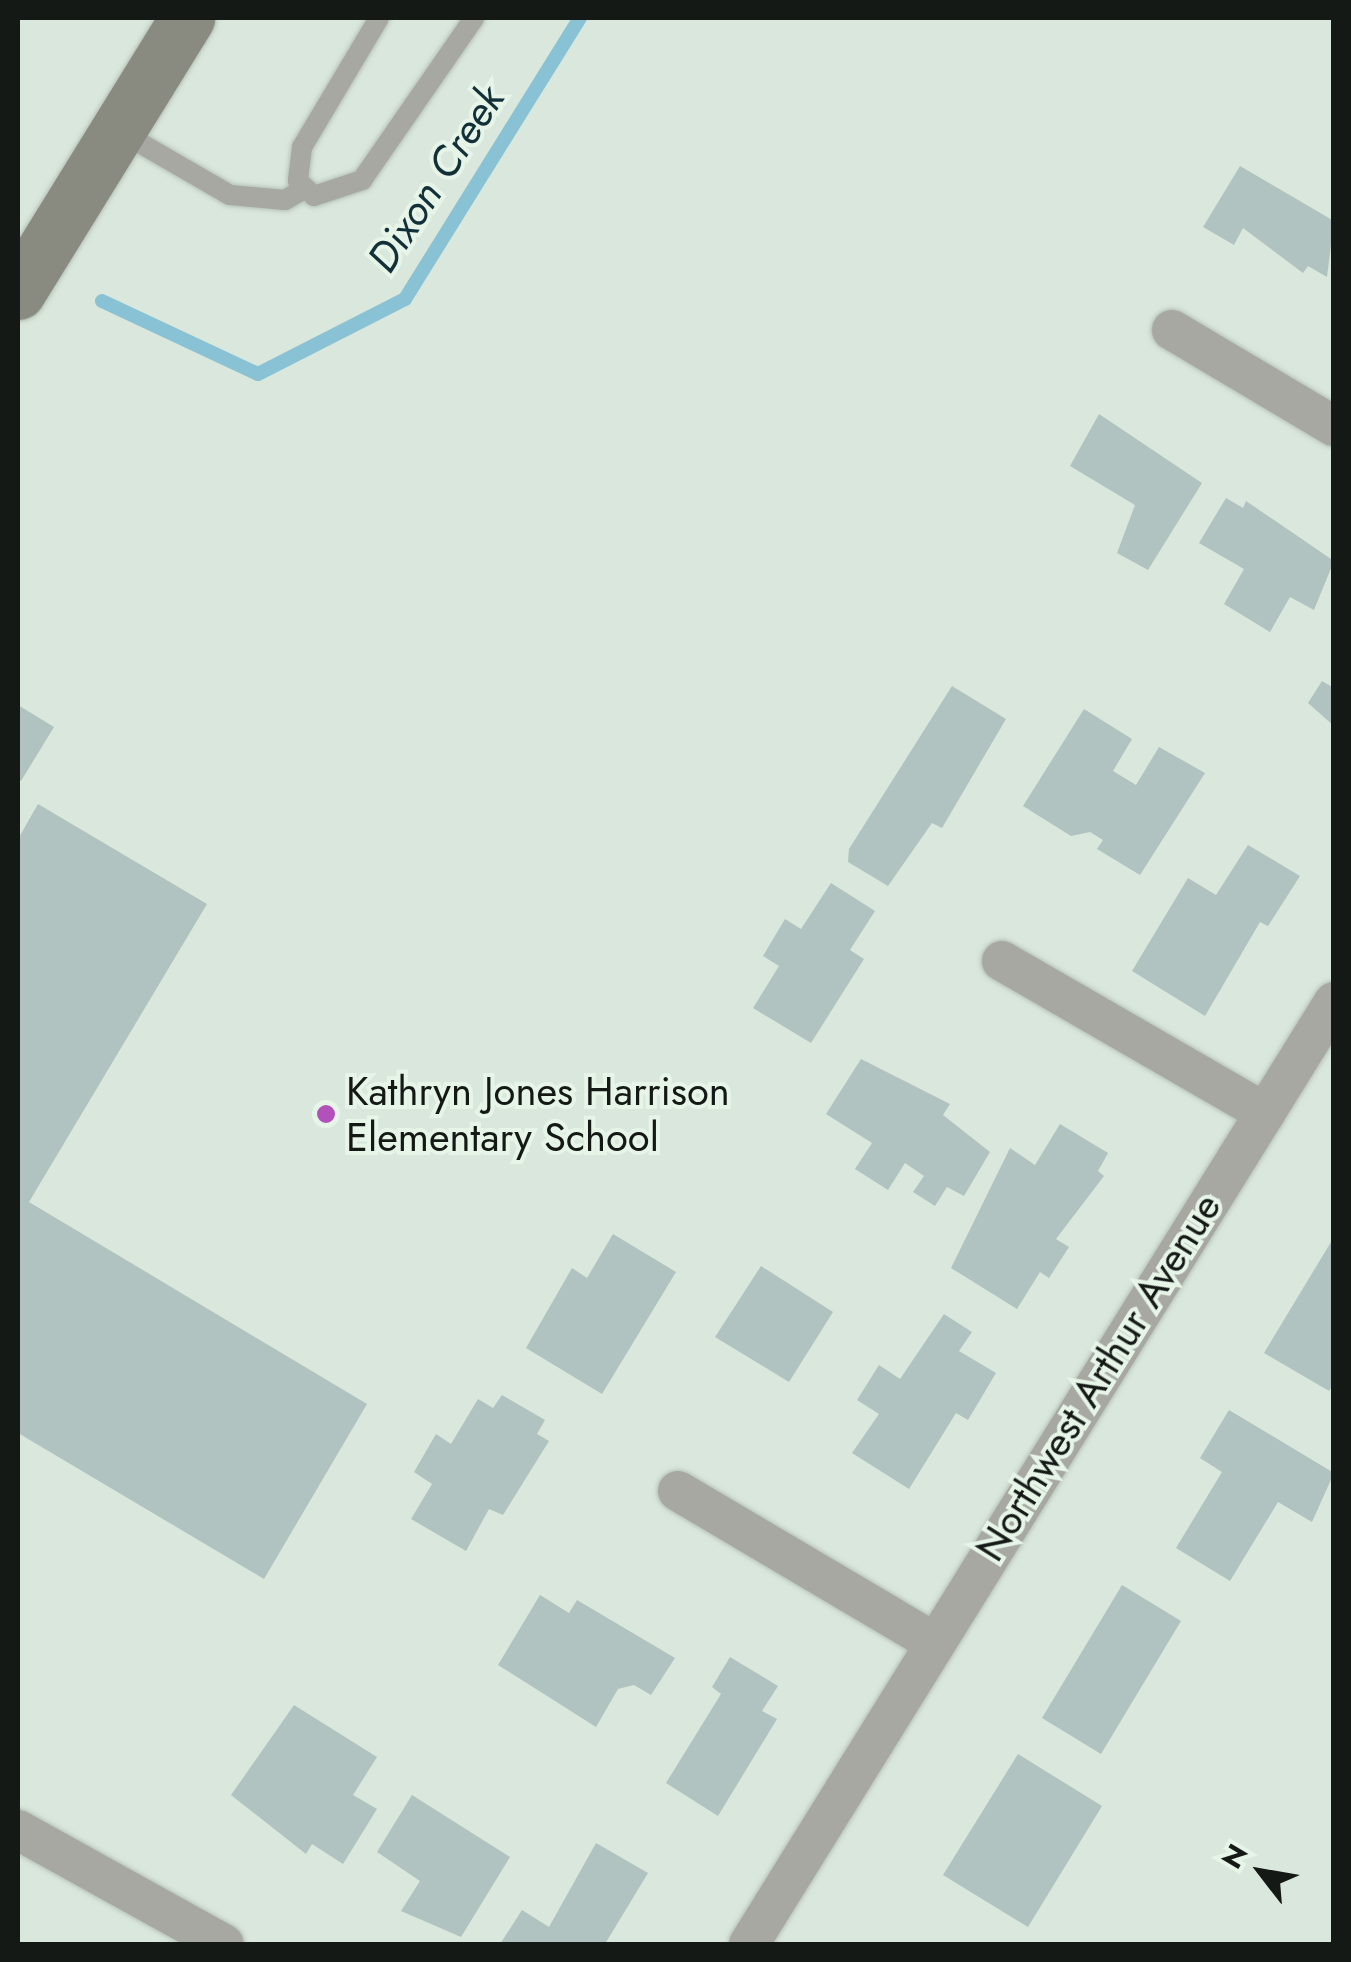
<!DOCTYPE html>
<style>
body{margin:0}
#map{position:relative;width:1351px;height:1962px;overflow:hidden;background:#dae7dc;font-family:Jost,sans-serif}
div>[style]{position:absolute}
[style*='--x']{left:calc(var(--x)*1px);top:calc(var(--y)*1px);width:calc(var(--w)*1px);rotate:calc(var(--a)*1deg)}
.stream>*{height:14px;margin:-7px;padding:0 7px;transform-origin:7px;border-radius:7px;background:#89c2d4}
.building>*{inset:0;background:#b0c3c0}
.roads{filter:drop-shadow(0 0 2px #b6c2b8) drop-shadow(0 0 2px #b6c2b8)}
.service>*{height:20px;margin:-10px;padding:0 10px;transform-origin:10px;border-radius:10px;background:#a6a8a1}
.minor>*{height:40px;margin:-20px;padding:0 20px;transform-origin:20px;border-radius:20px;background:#a6a8a1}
.secondary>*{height:55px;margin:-27.5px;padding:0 27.5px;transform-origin:27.5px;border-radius:27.5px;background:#898b81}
.dots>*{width:28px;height:28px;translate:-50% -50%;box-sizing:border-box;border:5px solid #e7f5e9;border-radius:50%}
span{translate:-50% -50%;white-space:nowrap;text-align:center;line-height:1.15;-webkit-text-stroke:8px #e7f5e9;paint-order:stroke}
.poi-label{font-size:40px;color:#141915}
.left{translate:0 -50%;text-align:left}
.street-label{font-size:40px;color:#141915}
.water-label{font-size:42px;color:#133039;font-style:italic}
.frame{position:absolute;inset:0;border:20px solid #141915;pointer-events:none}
.north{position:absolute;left:1211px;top:1822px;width:100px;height:100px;-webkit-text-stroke:8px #e7f5e9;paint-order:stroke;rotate:301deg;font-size:28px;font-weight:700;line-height:40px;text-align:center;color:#141915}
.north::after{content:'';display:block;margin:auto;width:35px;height:45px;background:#141915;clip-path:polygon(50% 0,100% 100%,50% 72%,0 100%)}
</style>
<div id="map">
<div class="stream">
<div style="--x:102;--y:301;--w:172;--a:25.1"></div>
<div style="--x:258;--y:374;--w:165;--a:-27"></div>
<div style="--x:405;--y:299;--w:331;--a:-58.1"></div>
</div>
<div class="building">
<div style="clip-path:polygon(1240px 166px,1334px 221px,1327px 277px,1308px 266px,1303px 273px,1243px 228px,1234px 245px,1203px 227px)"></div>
<div style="clip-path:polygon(1099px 414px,1202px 483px,1148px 570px,1117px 553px,1135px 505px,1070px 466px)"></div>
<div style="clip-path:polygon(1226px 498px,1243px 508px,1246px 501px,1334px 561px,1314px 610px,1290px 597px,1270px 632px,1224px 604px,1244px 569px,1199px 543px)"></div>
<div style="clip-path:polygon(1322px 681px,1334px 688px,1334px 726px,1308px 703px)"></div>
<div style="clip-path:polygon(952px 686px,1006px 719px,942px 828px,932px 823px,888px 886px,848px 862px,849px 849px)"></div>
<div style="clip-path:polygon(18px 705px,54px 727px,21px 781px,18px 779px)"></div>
<div style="clip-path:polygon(1084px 709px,1132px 739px,1113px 771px,1136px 785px,1159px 747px,1205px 773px,1140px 875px,1097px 849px,1103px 840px,1090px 832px,1071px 836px,1023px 806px)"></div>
<div style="clip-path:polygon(38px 804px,207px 904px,29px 1202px,367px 1404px,264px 1579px,18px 1433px,18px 839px)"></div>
<div style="clip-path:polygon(1248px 845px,1300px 876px,1268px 926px,1260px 922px,1205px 1016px,1132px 971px,1188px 878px,1216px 895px)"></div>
<div style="clip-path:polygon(831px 883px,875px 911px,850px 950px,864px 959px,811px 1043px,753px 1008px,779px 966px,763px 956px,785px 919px,801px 929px)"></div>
<div style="clip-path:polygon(861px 1059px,950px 1104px,943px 1115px,990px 1152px,964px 1196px,947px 1187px,935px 1206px,913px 1192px,924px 1176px,905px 1163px,888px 1190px,855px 1169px,872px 1143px,826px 1114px)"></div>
<div style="clip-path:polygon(1060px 1124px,1108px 1153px,1098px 1171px,1104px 1176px,1056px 1239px,1069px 1247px,1049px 1278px,1040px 1272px,1017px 1309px,951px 1268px,1010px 1148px,1035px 1165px)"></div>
<div style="clip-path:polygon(613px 1234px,676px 1272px,602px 1394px,526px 1348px,572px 1268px,587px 1278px)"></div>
<div style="clip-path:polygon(1334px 1237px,1334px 1384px,1329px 1391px,1264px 1353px)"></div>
<div style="clip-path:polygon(761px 1266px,833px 1312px,789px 1382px,715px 1337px)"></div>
<div style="clip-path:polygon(944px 1314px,972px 1332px,959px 1351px,996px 1373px,968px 1420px,956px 1413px,909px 1489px,852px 1453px,879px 1414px,857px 1400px,879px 1365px,900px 1379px)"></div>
<div style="clip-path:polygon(502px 1395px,545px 1420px,537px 1434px,549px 1441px,503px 1515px,489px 1509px,466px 1551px,411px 1519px,432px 1484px,414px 1472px,436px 1434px,451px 1444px,478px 1399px,493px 1408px)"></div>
<div style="clip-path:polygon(1229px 1410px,1334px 1473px,1312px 1522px,1278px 1502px,1230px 1581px,1176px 1548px,1222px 1472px,1200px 1458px)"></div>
<div style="clip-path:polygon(1122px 1585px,1181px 1621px,1101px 1754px,1042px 1718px)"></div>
<div style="clip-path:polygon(540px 1595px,569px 1613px,577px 1600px,675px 1658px,651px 1695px,634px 1685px,618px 1689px,596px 1727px,498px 1665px)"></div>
<div style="clip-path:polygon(730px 1657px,778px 1686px,762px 1711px,777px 1719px,718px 1816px,666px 1783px,721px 1694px,712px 1687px)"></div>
<div style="clip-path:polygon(294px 1705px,377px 1757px,353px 1795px,377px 1809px,343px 1864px,312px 1844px,306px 1854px,231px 1795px)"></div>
<div style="clip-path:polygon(1018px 1754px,1102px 1806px,1028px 1927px,943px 1875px)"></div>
<div style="clip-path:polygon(412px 1795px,510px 1857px,461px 1937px,401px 1911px,420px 1881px,377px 1852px)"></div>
<div style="clip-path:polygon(596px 1843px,648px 1873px,605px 1944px,500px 1944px,522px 1910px,549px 1927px)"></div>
</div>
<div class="roads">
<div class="service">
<div style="--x:379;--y:18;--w:150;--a:120.8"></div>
<div style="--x:302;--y:147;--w:34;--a:97"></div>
<div style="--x:298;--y:181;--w:22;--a:43"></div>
<div style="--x:314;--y:196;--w:51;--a:-18.4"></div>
<div style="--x:362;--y:180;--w:197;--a:-55.3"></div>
<div style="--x:119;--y:131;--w:128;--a:30"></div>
<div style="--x:230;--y:195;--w:55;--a:5.2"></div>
<div style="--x:285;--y:200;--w:20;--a:-30"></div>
</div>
<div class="minor">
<div style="--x:1172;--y:330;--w:188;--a:30.7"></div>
<div style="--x:1002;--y:961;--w:304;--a:30"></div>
<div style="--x:678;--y:1491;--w:295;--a:30.6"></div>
<div style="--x:18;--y:1830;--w:235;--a:29"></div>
<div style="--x:749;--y:1944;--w:1109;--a:-58.16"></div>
</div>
<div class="secondary">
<div style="--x:18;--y:292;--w:322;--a:-58.3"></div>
</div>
</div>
<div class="dots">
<div style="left:326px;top:1114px;background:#b151b9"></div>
</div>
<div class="poi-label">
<span class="left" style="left:346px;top:1114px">Kathryn Jones Harrison<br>Elementary School</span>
</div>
<div class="street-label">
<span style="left:1098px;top:1377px;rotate:-58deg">Northwest Arthur Avenue</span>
</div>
<div class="water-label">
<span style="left:436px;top:179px;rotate:-57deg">Dixon Creek</span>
</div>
<div class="frame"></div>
<div class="north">N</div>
</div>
